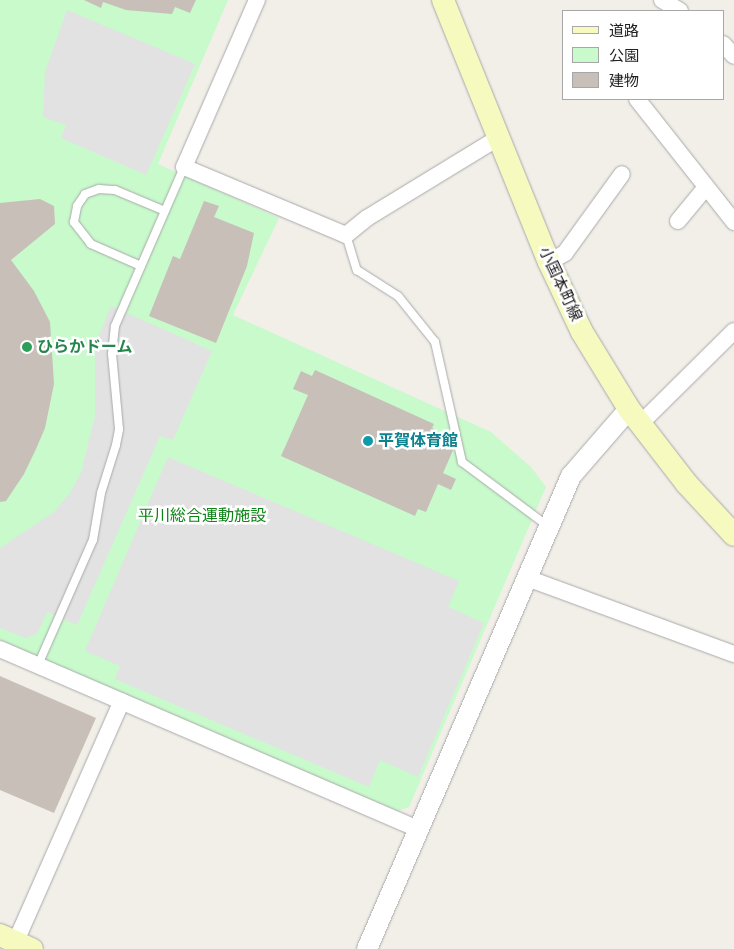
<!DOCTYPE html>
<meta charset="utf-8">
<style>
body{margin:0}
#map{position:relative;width:734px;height:949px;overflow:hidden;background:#f2efe9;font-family:Arial,"Noto Sans JP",sans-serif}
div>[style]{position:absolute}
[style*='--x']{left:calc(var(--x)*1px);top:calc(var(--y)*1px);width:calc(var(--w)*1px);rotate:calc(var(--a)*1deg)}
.park>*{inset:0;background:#c8facc}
.parking>*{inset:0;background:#e2e2e2}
.building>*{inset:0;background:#c7bfb8}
.roads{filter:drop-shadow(0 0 1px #a9a9a9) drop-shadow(0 0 1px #a9a9a9)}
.service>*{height:8px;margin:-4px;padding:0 4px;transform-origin:4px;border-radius:4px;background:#fff}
.minor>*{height:16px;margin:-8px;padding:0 8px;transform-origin:8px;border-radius:8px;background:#fff}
.tertiary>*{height:20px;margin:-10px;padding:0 10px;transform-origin:10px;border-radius:10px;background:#fff}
.secondary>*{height:22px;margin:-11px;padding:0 11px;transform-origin:11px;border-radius:11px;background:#f7fabf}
.dots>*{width:14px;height:14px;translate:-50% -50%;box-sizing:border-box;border:2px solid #fff;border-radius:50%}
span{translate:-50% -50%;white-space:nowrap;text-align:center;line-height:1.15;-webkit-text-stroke:5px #fff;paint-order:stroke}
.street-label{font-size:16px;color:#222}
.leisure-label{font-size:16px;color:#27864d;font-weight:700}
.left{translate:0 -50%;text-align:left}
.culture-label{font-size:16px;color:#0d838f;font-weight:700}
.park-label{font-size:16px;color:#0c8416}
.legend{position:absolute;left:562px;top:10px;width:162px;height:90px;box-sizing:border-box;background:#fff;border:1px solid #a7a7a7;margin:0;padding:6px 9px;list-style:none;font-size:15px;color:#222}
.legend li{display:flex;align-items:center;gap:10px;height:25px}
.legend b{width:25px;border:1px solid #a7a7a7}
</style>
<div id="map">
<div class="park">
<div style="clip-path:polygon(0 0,228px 0,158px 164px,279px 218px,233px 315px,491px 432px,531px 467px,546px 487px,409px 807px,398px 811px,0 643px)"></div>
</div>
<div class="parking">
<div style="clip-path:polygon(67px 10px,195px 64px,146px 175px,61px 138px,66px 125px,43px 117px,45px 72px)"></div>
<div style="clip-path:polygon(111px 306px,212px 351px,173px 440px,160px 436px,77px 625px,47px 612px,37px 634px,26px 638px,0 628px,0 548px,54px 512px,70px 493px,81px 473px,95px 416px,95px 345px)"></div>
<div style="clip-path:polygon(168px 457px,459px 581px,448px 607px,484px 623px,418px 777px,380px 760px,369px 787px,115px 679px,120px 666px,85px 651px)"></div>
</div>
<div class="building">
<div style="clip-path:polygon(84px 0,196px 0,190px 13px,175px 7px,172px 14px,126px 10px,103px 2px,101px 8px)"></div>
<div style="clip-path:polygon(40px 199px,54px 206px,55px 224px,11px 260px,34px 291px,50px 322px,54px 384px,45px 428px,36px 449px,24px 474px,6px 501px,0 502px,0 203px)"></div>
<div style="clip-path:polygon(204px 201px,219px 206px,214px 217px,254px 233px,247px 266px,216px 343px,149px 316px,173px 256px,180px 259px)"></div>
<div style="clip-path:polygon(315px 370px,434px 424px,432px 428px,450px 437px,447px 445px,454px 448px,443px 473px,456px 479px,451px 490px,438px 484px,426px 512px,418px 509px,415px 516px,281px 456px,308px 395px,293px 389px,301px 371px,312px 376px)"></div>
<div style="clip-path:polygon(0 676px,96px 718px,54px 813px,0 790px)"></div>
</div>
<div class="roads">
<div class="service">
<div style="--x:346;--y:235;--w:37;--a:73"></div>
<div style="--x:357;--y:270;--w:49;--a:32.4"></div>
<div style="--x:398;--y:296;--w:59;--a:51.2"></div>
<div style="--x:435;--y:342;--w:123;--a:77.3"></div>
<div style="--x:462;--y:462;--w:107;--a:36.7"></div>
<div style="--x:141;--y:266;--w:55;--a:-156.3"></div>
<div style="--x:91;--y:244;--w:28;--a:-128"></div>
<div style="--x:74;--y:222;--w:16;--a:-79"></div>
<div style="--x:77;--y:206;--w:14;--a:-56"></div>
<div style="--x:85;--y:194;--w:15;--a:-20"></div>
<div style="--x:99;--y:189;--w:16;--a:4"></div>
<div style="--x:115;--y:190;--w:54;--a:22.8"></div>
<div style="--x:38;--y:665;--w:137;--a:-66.3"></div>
<div style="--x:93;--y:540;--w:48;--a:-80.3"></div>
<div style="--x:101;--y:493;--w:50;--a:-72.6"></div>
<div style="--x:116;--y:445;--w:16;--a:-79"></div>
<div style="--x:119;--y:429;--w:75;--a:-95.3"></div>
<div style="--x:112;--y:354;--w:28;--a:-84"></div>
<div style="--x:115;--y:326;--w:173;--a:-66.5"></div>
</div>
<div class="minor">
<div style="--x:257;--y:0;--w:182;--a:113.6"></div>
<div style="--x:184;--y:167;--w:176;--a:22.8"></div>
<div style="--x:346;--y:235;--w:27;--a:-39"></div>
<div style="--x:367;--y:218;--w:153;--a:-31.4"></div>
<div style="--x:662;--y:0;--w:21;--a:31"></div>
<div style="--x:723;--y:44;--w:16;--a:47"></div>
<div style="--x:637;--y:99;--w:157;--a:51.7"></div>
<div style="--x:678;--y:221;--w:44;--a:-50.5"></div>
<div style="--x:549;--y:262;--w:18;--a:-29"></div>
<div style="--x:565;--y:253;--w:97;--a:-54.2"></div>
<div style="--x:640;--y:424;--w:132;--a:-44.7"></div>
<div style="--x:527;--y:578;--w:221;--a:20.2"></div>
<div style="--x:0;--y:649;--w:455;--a:23.3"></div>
<div style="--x:16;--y:941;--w:262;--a:-66.2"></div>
</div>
<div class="tertiary">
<div style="--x:367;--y:949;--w:515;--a:-66.67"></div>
<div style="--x:571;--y:476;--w:89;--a:-49.1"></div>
</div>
<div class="secondary">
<div style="--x:443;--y:0;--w:283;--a:68"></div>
<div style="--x:549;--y:262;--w:77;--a:64.8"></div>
<div style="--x:582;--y:332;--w:90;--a:58.6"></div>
<div style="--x:629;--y:409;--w:95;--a:52.3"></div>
<div style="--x:687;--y:484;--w:69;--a:47.3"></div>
<div style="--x:0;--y:935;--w:35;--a:24"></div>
</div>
</div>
<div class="dots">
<div style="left:27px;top:347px;background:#2e9e5b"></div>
<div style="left:368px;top:441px;background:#0f9aa8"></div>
</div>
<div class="street-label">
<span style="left:560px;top:284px;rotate:65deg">小国本町線</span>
</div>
<div class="leisure-label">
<span class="left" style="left:37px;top:347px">ひらかドーム</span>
</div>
<div class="culture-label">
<span class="left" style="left:378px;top:441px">平賀体育館</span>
</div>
<div class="park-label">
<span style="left:202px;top:516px">平川総合運動施設</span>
</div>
<ul class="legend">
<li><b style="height:6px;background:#f7fabf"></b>道路</li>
<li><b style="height:14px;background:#c8facc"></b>公園</li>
<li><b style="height:14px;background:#c7bfb8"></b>建物</li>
</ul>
</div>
